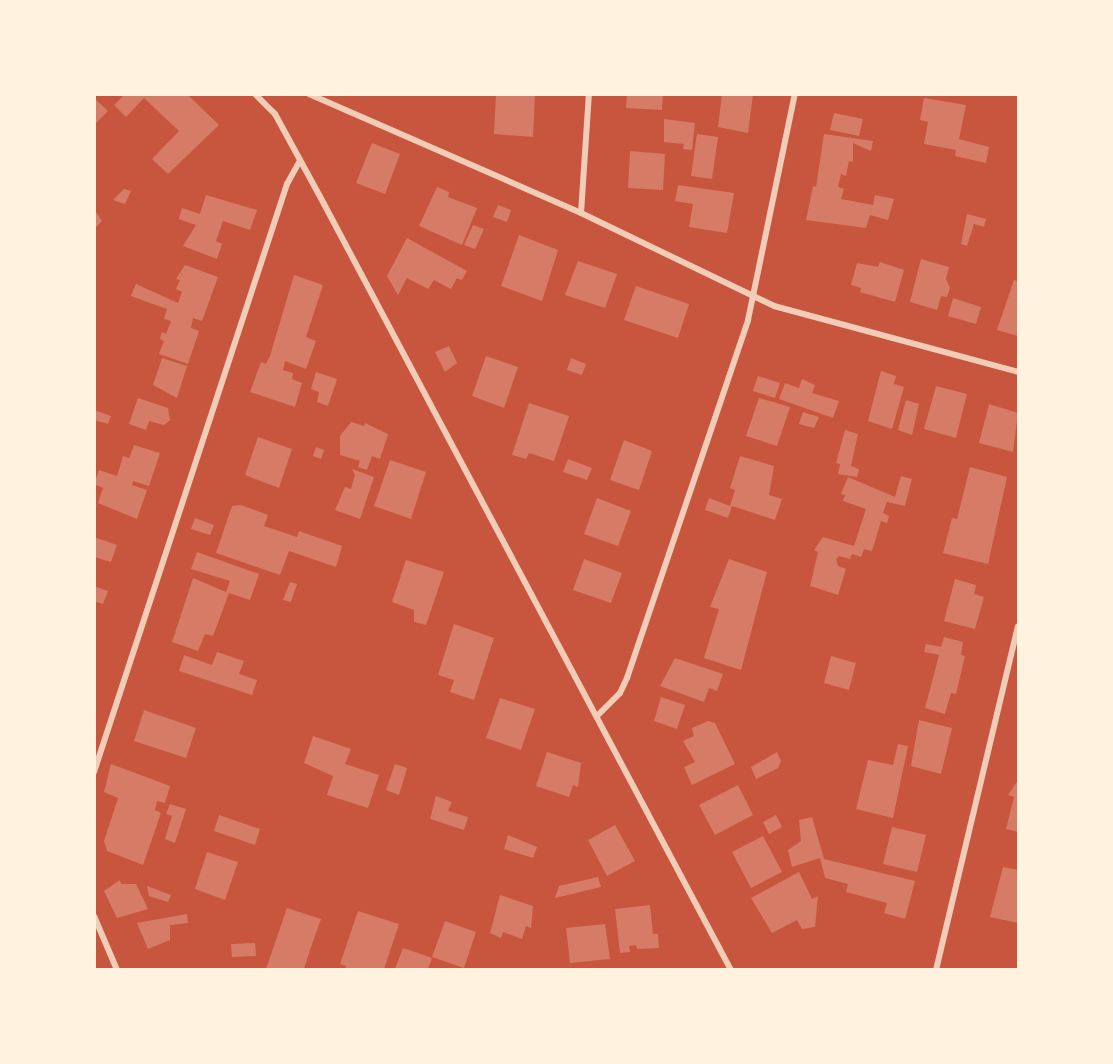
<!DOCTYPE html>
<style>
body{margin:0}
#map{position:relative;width:1113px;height:1064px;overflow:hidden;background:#c8553d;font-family:Manrope,sans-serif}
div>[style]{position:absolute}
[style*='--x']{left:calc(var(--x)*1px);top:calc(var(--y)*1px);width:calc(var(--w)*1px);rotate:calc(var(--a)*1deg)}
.building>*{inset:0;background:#d67c66}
.minor>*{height:6px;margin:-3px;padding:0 3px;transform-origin:3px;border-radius:3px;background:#f1ccb7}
span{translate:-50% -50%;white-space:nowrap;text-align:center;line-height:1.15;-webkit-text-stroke:5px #fff3e0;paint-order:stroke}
.frame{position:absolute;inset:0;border:96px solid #fff3e0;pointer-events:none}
</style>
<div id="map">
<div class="building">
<div style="clip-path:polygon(125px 94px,187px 94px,219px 125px,168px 174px,152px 159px,179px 131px,144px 98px,126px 117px,114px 105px)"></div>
<div style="clip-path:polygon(496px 94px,535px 94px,533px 137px,494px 134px)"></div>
<div style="clip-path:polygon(627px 94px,663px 94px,662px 110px,626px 108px)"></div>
<div style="clip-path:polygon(722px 94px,753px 94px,748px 133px,718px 127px)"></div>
<div style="clip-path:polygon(94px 98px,108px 111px,94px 125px)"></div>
<div style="clip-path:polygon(924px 98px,966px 105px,959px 139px,989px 147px,986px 163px,955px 156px,956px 150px,924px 144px,928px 122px,920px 120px)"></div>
<div style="clip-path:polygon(834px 113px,863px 119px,859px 136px,830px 130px)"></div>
<div style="clip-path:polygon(664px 119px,695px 123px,692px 150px,683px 149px,684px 144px,664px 142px)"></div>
<div style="clip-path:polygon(697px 134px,718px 137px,712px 179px,691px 176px)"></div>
<div style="clip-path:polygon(824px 134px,873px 141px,871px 151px,853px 143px,853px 162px,849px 161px,846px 176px,841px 174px,838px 187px,844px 189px,841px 199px,873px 205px,875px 195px,894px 199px,888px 220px,870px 215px,866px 228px,806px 220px,813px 186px,816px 187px)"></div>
<div style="clip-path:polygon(372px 143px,400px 154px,385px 194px,356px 183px)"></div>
<div style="clip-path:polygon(630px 151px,665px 154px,663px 190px,628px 188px)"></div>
<div style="clip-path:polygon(678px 185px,734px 193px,727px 233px,689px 227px,693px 204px,675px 201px)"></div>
<div style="clip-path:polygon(437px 187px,449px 192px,448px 197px,477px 208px,462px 245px,419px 226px)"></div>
<div style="clip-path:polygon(124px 189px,131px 191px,125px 204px,113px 200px)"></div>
<div style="clip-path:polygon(206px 195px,257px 210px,250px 230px,223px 221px,216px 241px,222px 244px,217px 259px,183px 246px,196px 225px,179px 219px,182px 208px,200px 214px)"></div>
<div style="clip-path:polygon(498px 205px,511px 210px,507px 222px,493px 217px)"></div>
<div style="clip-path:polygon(94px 209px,102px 221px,94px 229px)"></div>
<div style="clip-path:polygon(967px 214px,986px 219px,984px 227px,974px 224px,967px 246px,961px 244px)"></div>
<div style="clip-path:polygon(473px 225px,484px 229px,475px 249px,464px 245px)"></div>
<div style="clip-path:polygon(519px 235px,558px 250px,542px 301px,501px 286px)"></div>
<div style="clip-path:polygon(407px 238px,467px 271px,462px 280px,457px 278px,451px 289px,434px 280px,428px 289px,407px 278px,398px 295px,387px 276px)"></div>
<div style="clip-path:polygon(921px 259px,949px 267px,946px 279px,950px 288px,947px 297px,941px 296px,937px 310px,910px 302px)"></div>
<div style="clip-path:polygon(578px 261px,617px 274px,605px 308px,565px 295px)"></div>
<div style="clip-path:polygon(880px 262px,904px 270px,895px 302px,860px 292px,861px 288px,851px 285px,857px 263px,878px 267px)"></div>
<div style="clip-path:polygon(185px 265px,218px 277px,202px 321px,193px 318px,191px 328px,199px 331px,188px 364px,159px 354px,164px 341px,160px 339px,162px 332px,166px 334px,171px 321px,164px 319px,167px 309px,131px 296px,136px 284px,178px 303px,182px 292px,176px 289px,180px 280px,176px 279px)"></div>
<div style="clip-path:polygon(294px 275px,323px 285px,306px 337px,316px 341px,306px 369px,285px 361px,283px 370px,293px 373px,292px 379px,302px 383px,295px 407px,250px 392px,261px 362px,266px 364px,270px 356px)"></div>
<div style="clip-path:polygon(1014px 280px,1018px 281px,1018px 336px,997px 330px)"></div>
<div style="clip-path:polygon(636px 286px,689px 304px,678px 338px,624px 320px)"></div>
<div style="clip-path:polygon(953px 298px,981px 307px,976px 324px,948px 316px)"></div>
<div style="clip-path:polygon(449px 346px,457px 363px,445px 372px,435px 352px)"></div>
<div style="clip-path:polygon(486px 356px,518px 367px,504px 408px,472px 396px)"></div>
<div style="clip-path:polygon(162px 358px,187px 366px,177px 398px,153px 385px)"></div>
<div style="clip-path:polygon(571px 358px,586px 364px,582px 375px,567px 370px)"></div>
<div style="clip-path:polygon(881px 371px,896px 376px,894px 384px,904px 387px,892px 429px,868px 421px)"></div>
<div style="clip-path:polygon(316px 372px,337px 379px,328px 406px,317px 402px,319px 392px,311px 389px)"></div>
<div style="clip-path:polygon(758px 376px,780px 383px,775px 398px,753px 391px)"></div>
<div style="clip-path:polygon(802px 379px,815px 385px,812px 393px,839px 401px,833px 418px,779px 399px,785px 383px,799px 388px)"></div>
<div style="clip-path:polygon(936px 386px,967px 394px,956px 438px,924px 429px)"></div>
<div style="clip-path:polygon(138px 398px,168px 408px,170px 420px,164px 425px,149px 421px,146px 430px,129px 424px)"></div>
<div style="clip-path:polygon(759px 398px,790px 407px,777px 446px,746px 436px)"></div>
<div style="clip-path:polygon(906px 400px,919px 404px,912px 435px,898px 430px)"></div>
<div style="clip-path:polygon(529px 403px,569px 416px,554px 461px,529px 453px,526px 459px,512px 455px)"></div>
<div style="clip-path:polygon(989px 404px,1018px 413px,1013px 452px,979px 443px)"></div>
<div style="clip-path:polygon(94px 410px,111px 416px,108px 424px,94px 420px)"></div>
<div style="clip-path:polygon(803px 412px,819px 417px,814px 428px,799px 424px)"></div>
<div style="clip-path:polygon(351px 422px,364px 426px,365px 423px,388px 434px,380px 459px,372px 456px,367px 470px,358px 467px,360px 461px,340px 455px,340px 436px)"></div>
<div style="clip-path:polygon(845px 430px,858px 434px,851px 466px,859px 469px,857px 477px,838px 474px,840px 464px,836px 463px)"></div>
<div style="clip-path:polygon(258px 437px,292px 449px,279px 488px,245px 475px)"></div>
<div style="clip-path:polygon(624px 440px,652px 451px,639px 490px,610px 480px)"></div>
<div style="clip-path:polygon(134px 445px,160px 453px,149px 486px,133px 481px,132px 485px,147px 490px,137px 519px,98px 503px,103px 488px,94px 484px,99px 470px,117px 476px,123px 456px,129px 458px)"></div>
<div style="clip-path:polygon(316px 447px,324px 450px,321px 459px,313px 456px)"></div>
<div style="clip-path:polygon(740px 456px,774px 466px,769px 495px,782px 499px,775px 520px,732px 506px,728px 518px,705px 510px,709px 498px,730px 506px,735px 490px,730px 488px)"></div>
<div style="clip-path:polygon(568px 459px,592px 468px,587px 480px,563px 472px)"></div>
<div style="clip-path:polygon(390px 460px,426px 472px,411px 519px,374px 506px)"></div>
<div style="clip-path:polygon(970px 467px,1007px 477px,988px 564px,943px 553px,952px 518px,957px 519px)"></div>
<div style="clip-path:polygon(352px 469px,374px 477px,360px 519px,335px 510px,345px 487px,351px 489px,355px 475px)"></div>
<div style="clip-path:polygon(901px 476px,912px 479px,905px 506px,887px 502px,883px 513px,889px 516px,887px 523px,881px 521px,872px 551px,864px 549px,861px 557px,852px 554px,850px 559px,839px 556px,836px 559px,838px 566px,846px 569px,838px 595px,810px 586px,818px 552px,814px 550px,823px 537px,854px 546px,866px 509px,843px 501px,845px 495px,841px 494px,848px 477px,895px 497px)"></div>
<div style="clip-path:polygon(597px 498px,631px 511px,618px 546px,584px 534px)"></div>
<div style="clip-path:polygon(241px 505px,268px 515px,264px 526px,297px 537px,299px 531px,342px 546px,336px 567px,289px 551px,280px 575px,216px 553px,232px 506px)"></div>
<div style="clip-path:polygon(195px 518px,214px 525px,210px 535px,191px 529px)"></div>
<div style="clip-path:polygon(94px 537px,117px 545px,111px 562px,94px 557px)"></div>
<div style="clip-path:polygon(197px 552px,259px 574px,250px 600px,229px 593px,213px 636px,205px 634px,198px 651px,172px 642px,193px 578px,226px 592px,230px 581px,191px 569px)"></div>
<div style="clip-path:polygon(584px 559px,622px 573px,611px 603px,573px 590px)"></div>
<div style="clip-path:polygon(729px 559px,767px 572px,741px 670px,704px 658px,719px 609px,710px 607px)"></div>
<div style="clip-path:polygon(406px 560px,444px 572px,426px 625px,414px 622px,414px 610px,392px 602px)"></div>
<div style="clip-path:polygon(955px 579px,976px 585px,974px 594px,984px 597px,975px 629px,944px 621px)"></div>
<div style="clip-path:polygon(290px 582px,297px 584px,291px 602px,283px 600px)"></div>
<div style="clip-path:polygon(94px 586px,108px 591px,103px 604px,94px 601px)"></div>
<div style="clip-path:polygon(454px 624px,494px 638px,474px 700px,450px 692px,454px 680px,438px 675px)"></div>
<div style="clip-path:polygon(944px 637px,963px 642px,961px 655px,965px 656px,956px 694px,951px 693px,945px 714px,925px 708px,939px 655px,924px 652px,926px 644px,941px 647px)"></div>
<div style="clip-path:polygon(217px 652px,244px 661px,239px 674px,257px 680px,252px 695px,179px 671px,184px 655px,212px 665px)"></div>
<div style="clip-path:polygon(831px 656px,856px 663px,849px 690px,824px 683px)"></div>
<div style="clip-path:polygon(675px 658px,723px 674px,717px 691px,709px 688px,704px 702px,660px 686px)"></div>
<div style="clip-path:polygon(661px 697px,685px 705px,677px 729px,654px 721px)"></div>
<div style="clip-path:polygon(500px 698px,535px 709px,521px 750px,486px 738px)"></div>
<div style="clip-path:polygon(144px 710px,196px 728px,186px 758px,134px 741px)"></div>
<div style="clip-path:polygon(919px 720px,952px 728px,941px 774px,911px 766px)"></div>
<div style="clip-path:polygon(708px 721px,715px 723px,735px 764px,692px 785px,684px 767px,695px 762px,683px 741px,694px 736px,692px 728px)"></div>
<div style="clip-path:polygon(313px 736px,351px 749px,345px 764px,379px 775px,368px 808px,327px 795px,333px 776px,304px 763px)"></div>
<div style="clip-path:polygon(898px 744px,908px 746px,893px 818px,856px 809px,868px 760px,893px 765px)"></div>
<div style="clip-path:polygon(547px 752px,581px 763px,578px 787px,573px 785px,569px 797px,536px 786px)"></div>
<div style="clip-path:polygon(777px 752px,781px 761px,778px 768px,756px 779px,751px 767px)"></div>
<div style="clip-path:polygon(111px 764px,170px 786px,165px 803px,157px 801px,155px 810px,161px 813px,143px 865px,107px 851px,104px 841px,118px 798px,104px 792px)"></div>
<div style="clip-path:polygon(395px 764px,407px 768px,399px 795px,386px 790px)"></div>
<div style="clip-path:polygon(1018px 780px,1018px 832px,1006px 829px,1014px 797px,1008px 795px)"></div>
<div style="clip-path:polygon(738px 785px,753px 815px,715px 835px,699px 805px)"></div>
<div style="clip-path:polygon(436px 796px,452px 802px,448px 811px,468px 817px,464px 830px,430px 819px)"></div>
<div style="clip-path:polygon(170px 804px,186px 809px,175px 843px,165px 839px,172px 816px,166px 814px)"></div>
<div style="clip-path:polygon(219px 815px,260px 829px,255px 845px,214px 831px)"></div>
<div style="clip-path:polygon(776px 815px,782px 827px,769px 834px,763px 822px)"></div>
<div style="clip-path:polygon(812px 817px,824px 859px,915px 881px,905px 919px,884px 913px,887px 903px,846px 892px,848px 884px,825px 878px,820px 858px,792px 867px,788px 850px,801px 841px,799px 820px)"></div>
<div style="clip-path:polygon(615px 825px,635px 861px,607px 876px,588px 840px)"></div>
<div style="clip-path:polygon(892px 827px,926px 835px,917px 872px,883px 864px)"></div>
<div style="clip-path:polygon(508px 835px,537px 847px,533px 858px,504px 849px)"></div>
<div style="clip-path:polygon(763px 836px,782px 872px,751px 888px,732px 852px)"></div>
<div style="clip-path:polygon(207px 852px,238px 862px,225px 900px,195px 889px)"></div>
<div style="clip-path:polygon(1003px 867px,1018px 870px,1018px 923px,990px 917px)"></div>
<div style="clip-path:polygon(799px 872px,812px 899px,818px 896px,815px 927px,802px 929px,797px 920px,772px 933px,751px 898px)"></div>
<div style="clip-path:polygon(598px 877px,601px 887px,555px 898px,559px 886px)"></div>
<div style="clip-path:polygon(120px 880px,121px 884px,136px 884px,148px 909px,117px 918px,104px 891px)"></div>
<div style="clip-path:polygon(147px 886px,171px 895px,168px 902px,149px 896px)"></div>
<div style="clip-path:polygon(500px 895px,533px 906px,531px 928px,526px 926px,522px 939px,503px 932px,501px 938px,490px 933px)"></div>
<div style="clip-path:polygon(650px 905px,653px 934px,658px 934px,659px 948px,637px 949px,636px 945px,629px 946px,630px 952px,620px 953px,615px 909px)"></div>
<div style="clip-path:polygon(287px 908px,321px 919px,310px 950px,304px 969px,266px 969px)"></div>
<div style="clip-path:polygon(358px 911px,399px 924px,384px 969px,345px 969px,346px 966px,340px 964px)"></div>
<div style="clip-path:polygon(187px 914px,188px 923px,170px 925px,170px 940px,148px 949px,137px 923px)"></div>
<div style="clip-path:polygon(445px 921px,476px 932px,464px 968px,432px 957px)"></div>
<div style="clip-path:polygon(605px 924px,610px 959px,570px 963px,566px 928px)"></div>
<div style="clip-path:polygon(255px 943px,256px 956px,232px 957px,231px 944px)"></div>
<div style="clip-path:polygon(403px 948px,432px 958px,428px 969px,395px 969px)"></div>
</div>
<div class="minor">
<div style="--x:255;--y:94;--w:28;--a:45"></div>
<div style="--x:275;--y:114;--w:102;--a:61.4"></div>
<div style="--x:324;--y:204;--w:867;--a:62.02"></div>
<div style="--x:309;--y:94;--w:297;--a:23.6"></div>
<div style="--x:581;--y:213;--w:214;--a:25.7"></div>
<div style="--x:774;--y:306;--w:253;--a:15.1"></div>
<div style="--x:581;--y:213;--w:119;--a:-86.2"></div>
<div style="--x:598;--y:715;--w:31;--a:-45"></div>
<div style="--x:620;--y:693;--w:17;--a:-65"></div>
<div style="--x:627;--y:678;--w:378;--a:-71.3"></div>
<div style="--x:748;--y:320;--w:231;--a:-78.3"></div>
<div style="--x:94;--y:772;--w:619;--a:-71.83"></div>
<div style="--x:287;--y:184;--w:25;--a:-61"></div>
<div style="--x:94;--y:916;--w:59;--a:66.9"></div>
<div style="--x:936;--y:970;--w:353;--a:-76.6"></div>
</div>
<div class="frame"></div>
</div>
